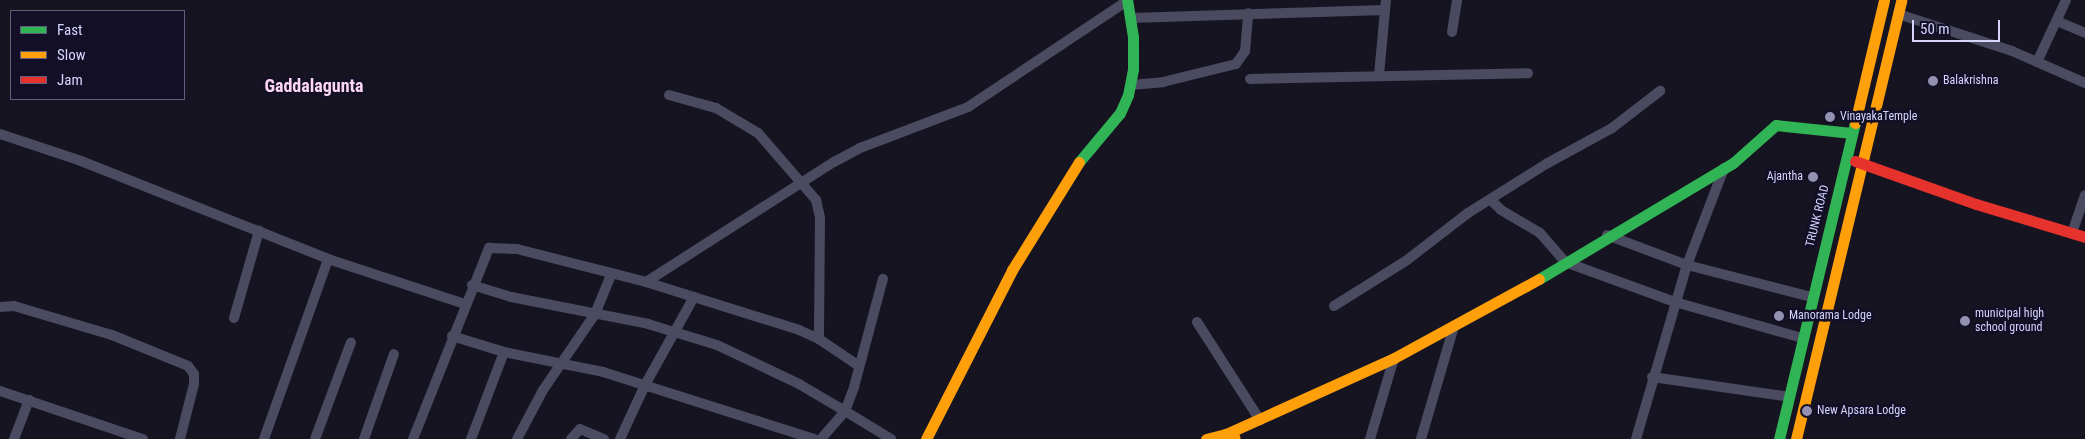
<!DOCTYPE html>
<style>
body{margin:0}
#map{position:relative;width:2085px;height:439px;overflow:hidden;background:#161421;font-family:"Roboto Condensed",sans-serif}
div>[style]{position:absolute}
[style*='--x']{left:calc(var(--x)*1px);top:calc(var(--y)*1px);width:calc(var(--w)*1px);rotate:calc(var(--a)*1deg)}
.street>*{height:10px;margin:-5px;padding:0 5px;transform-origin:5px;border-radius:5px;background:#4a4a61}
.fast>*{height:11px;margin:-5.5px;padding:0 5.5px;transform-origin:5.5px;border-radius:5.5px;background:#30b455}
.slow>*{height:11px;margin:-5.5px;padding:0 5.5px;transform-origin:5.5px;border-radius:5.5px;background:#ff9f0a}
.jam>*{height:11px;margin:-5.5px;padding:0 5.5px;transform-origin:5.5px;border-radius:5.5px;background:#e5322d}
.dots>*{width:14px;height:14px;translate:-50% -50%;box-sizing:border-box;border:2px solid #120f26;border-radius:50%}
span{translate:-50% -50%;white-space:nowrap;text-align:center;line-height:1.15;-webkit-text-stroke:5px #120f26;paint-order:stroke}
.poi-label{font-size:12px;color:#d6d5fe}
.left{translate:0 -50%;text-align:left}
.right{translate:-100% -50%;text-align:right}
.street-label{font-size:12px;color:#d6d5fe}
.district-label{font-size:18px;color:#fed7f3;font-weight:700}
.legend{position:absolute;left:10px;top:10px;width:175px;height:90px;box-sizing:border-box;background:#120f26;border:1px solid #605e7c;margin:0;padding:6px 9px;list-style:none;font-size:15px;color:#d6d5fe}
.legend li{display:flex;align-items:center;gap:10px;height:25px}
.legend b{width:25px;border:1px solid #605e7c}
.scale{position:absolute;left:1912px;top:20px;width:88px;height:22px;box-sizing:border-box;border:2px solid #d6d5fe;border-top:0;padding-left:6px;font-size:15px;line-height:18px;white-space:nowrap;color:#d6d5fe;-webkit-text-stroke:4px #120f26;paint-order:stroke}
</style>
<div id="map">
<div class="street">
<div style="--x:1898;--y:14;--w:120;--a:18"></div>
<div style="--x:2012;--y:51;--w:80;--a:23.7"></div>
<div style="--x:1130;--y:18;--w:255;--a:-1.8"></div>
<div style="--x:2057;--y:21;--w:30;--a:23"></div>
<div style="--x:1452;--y:32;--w:32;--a:-81"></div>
<div style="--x:2037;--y:62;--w:68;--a:-64.9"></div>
<div style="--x:1379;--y:75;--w:75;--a:-84.7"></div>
<div style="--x:1250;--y:79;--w:278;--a:-1.2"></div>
<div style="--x:1131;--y:85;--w:32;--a:-5"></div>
<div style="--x:1163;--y:82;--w:75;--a:-13.9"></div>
<div style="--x:1236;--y:64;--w:16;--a:-55"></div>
<div style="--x:1245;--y:51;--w:38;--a:-85"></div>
<div style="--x:669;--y:95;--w:49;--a:15.5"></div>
<div style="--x:716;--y:108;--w:49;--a:30.8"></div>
<div style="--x:758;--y:133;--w:89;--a:49.1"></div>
<div style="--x:816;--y:200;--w:18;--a:77"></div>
<div style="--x:820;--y:218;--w:121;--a:90.5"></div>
<div style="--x:0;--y:134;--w:85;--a:18.4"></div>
<div style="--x:81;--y:161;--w:266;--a:21.6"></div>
<div style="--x:328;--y:259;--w:144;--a:18.2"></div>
<div style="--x:1491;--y:200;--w:14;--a:45"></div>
<div style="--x:1501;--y:210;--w:45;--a:30.5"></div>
<div style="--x:1540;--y:233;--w:38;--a:49"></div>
<div style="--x:1565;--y:262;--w:117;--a:20"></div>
<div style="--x:1675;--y:302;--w:132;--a:15.8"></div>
<div style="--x:2072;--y:233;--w:40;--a:-71.1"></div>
<div style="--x:1607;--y:235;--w:85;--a:20.6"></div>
<div style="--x:1687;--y:265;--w:129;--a:14.4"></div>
<div style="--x:646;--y:282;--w:223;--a:-32.6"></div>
<div style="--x:834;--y:162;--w:30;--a:-28"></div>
<div style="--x:860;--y:148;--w:116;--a:-20.8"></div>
<div style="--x:968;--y:107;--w:191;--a:-33.7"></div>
<div style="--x:472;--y:285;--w:41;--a:17.1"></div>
<div style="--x:511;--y:297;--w:140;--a:11.1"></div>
<div style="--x:648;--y:324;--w:72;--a:16.9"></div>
<div style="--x:717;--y:345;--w:91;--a:25.4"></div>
<div style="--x:799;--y:384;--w:53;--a:30.4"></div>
<div style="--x:845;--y:411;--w:26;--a:-69"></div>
<div style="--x:854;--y:387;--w:112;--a:-75"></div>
<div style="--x:1334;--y:306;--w:86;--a:-32.2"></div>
<div style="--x:1407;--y:260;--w:77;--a:-37.6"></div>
<div style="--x:1468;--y:213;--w:92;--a:-32.1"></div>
<div style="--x:1546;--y:164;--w:75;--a:-28.6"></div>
<div style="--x:1612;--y:128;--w:61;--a:-37.6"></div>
<div style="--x:0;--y:307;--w:14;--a:-4"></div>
<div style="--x:14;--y:306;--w:102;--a:16.5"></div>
<div style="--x:112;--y:335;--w:82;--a:22.2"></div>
<div style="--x:188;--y:366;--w:10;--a:53"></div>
<div style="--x:194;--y:374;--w:10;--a:90"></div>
<div style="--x:194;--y:384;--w:57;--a:104.3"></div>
<div style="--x:234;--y:318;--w:91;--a:-74"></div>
<div style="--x:1197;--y:322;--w:117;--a:57.3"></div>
<div style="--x:452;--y:336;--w:54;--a:17.1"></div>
<div style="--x:504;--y:352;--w:101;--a:11.4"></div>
<div style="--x:603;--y:372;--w:221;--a:17.6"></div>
<div style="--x:1652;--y:377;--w:139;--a:8.2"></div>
<div style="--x:0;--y:391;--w:151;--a:18.6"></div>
<div style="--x:14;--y:439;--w:42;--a:-69"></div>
<div style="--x:264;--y:439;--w:191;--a:-70.4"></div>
<div style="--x:315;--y:439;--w:103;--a:-69.6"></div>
<div style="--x:364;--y:439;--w:90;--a:-70.6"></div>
<div style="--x:413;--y:439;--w:206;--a:-68.3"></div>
<div style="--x:489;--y:248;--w:28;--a:2"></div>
<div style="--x:517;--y:249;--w:133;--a:14.3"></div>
<div style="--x:646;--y:282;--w:160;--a:17.4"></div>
<div style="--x:799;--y:330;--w:22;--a:24"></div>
<div style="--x:819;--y:339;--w:48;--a:34"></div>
<div style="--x:471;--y:439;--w:93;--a:-69.2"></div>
<div style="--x:517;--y:439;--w:55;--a:-62"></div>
<div style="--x:543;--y:390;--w:92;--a:-55.6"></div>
<div style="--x:595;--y:314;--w:42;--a:-67.7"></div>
<div style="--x:571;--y:439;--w:13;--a:-48"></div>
<div style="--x:580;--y:429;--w:26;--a:23"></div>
<div style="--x:620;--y:439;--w:60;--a:-65.2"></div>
<div style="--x:645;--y:385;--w:101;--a:-60.9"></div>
<div style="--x:821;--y:439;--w:37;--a:-49"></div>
<div style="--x:845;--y:411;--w:54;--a:31.3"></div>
<div style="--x:1370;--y:439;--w:84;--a:-73.5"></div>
<div style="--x:1421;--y:439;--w:118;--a:-73.7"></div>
<div style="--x:1636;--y:439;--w:181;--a:-73.7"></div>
<div style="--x:1687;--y:265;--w:104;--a:-69.1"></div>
</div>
<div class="fast">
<div style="--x:1079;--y:162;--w:64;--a:-50.1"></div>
<div style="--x:1120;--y:113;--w:20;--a:-66"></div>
<div style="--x:1128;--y:95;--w:26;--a:-79"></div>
<div style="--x:1133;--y:69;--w:32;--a:-90"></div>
<div style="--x:1133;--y:37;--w:37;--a:-99"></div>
<div style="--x:1539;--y:279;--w:226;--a:-30.9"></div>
<div style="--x:1733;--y:163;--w:57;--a:-41.5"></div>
<div style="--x:1776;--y:125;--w:76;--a:6"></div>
<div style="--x:1779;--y:439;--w:325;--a:-76.5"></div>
</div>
<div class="slow">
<div style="--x:1855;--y:123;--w:126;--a:-76.7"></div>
<div style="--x:1226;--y:434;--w:184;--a:-24.3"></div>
<div style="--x:1394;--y:358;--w:165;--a:-28.6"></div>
<div style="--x:926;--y:439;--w:190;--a:-63"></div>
<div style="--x:1012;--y:270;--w:127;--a:-58.2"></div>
<div style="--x:1206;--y:439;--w:21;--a:-14"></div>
<div style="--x:1226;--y:434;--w:9;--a:21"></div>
<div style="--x:1796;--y:439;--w:451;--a:-76.5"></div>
</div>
<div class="jam">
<div style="--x:1855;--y:161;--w:128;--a:19.6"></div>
<div style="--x:1976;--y:204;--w:114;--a:16.8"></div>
</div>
<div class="dots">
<div style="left:1933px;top:81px;background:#9391b1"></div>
<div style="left:1830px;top:117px;background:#9391b1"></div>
<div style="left:1813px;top:177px;background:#9391b1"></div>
<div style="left:1779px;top:316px;background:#9391b1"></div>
<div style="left:1965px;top:321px;background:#9391b1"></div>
<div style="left:1807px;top:411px;background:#9391b1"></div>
</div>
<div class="poi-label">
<span class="left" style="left:1943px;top:81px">Balakrishna</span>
<span class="left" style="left:1840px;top:117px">VinayakaTemple</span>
<span class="right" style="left:1803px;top:177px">Ajantha</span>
<span class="left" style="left:1975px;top:321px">municipal high<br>school ground</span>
<span class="left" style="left:1789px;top:316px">Manorama Lodge</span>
<span class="left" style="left:1817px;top:411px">New Apsara Lodge</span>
</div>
<div class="street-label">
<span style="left:1818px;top:216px;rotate:-76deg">TRUNK ROAD</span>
</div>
<div class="district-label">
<span style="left:314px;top:86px">Gaddalagunta</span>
</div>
<ul class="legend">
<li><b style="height:6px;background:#30b455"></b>Fast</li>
<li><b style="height:6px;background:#ff9f0a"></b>Slow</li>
<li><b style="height:6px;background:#e5322d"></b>Jam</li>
</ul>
<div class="scale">50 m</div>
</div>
